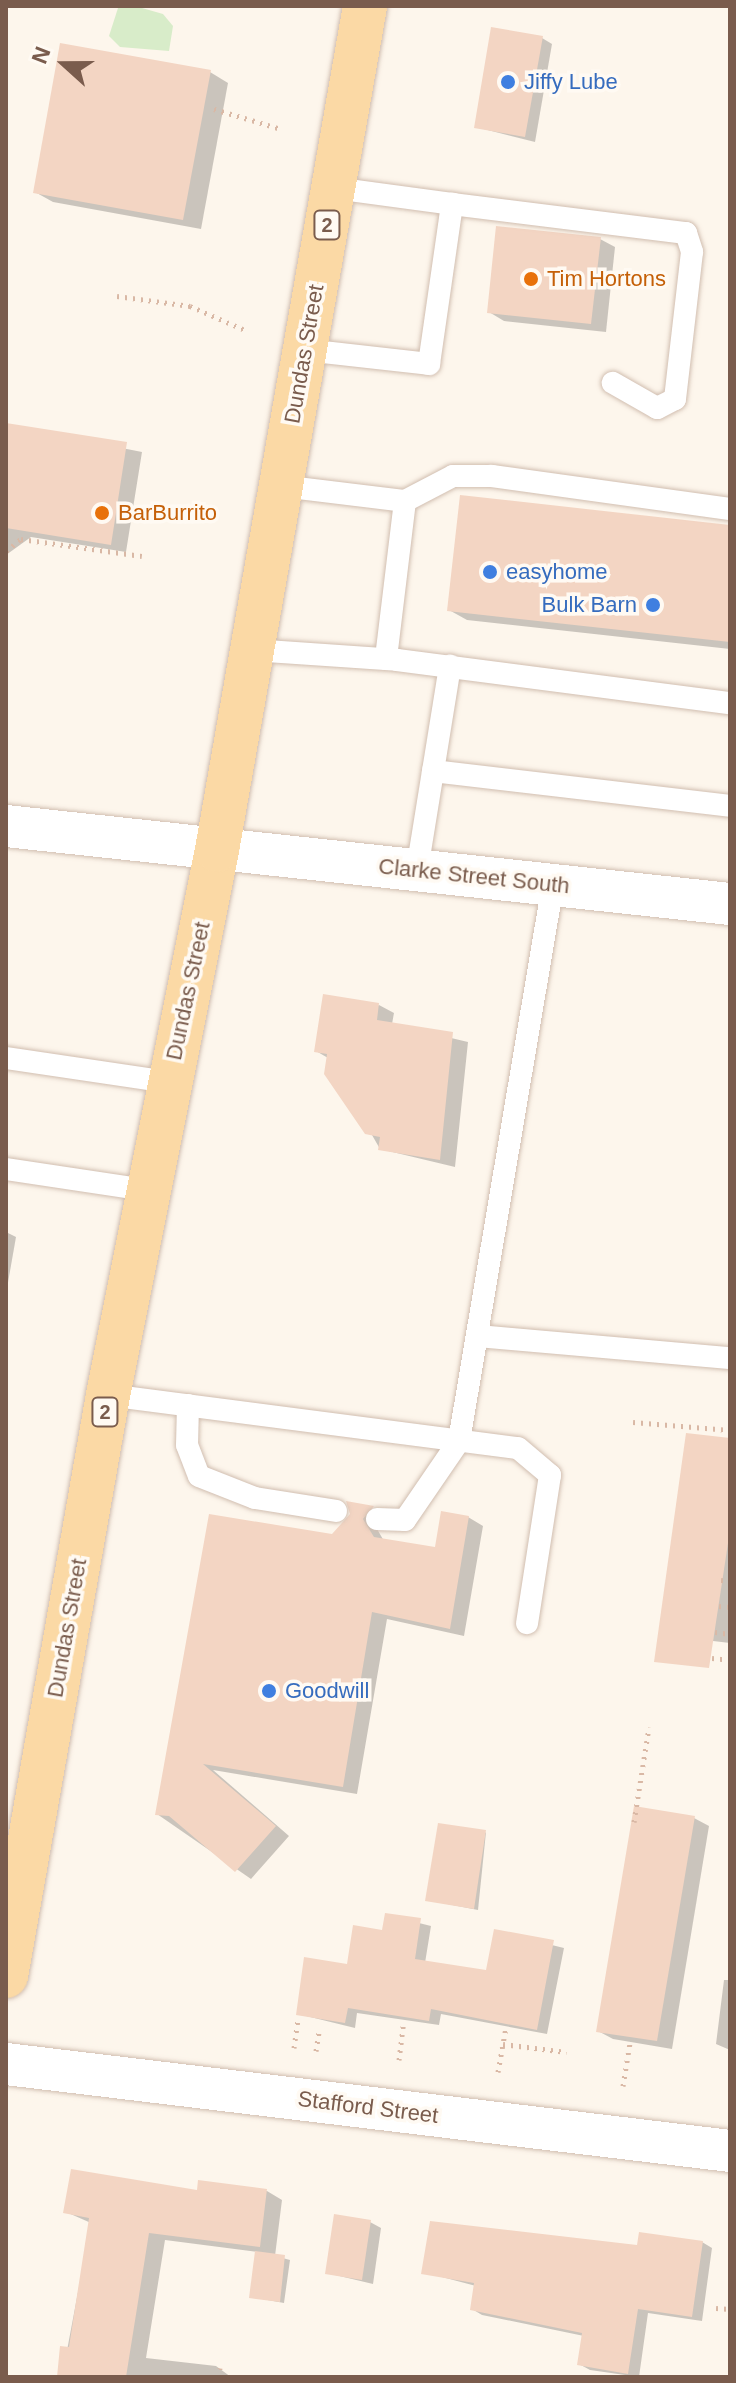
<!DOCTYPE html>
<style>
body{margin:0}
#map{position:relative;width:736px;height:2383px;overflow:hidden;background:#fdf6ec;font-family:Arial,sans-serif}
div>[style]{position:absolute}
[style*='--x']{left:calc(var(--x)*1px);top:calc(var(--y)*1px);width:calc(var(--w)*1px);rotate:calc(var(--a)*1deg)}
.green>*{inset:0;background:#d8ecc9}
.shadow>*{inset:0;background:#0003}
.building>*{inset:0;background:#f3d5c3}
.path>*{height:5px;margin-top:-2.5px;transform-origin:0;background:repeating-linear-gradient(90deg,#d9b8a5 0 2px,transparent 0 8px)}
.roads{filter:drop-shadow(0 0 2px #d1beb0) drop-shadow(0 0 2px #d1beb0)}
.lane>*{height:22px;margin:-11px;padding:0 11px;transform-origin:11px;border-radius:11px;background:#fff}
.street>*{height:42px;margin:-21px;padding:0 21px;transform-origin:21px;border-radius:21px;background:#fff}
.primary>*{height:44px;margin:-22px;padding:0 22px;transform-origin:22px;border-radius:22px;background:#fbd9a5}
.dots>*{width:22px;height:22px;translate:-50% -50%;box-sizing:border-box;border:4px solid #fffaf3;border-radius:50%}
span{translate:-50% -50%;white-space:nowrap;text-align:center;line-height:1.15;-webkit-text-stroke:7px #fffaf3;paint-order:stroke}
.shield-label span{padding:2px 6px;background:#fffaf3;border:2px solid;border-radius:6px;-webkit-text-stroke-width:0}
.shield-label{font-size:20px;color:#7a5c4d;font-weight:700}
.shop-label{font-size:22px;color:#366cbe}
.left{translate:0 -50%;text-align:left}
.right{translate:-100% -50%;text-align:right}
.food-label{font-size:22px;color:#c56008}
.street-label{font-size:22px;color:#7a5c4d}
.frame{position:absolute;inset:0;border:8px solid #7a5c4d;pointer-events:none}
.north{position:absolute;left:24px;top:24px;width:80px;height:80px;-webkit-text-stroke:6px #fffaf3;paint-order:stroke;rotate:291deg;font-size:22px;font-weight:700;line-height:32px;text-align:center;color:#7a5c4d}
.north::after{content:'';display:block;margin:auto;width:28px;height:36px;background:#7a5c4d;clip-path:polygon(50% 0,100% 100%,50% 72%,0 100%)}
</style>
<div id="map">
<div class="green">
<div style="clip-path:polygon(135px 6px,163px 14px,173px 26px,169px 51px,120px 47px,109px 36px,118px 8px)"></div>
</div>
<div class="shadow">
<div style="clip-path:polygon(542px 38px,552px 44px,535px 142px,476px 127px)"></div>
<div style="clip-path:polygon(210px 72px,228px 83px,201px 229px,53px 202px,35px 192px)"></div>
<div style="clip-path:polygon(600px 239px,615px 247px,606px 332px,504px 321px,489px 312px)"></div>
<div style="clip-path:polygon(6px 425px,142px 452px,126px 552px,31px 537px,6px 555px)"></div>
<div style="clip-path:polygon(730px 527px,730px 649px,467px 620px,449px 610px)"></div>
<div style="clip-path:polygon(379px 1005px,394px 1013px,392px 1024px,468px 1042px,455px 1167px,380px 1149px,328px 1058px,316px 1051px)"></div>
<div style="clip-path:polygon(6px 1232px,16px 1237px,6px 1294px)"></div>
<div style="clip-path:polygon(730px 1443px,730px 1643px,670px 1636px)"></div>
<div style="clip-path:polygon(348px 1504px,387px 1516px,377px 1529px,384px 1541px,436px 1549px,468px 1517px,483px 1526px,464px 1636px,387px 1619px,357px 1794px,213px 1770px,289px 1836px,251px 1879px,157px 1814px,352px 1514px)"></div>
<div style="clip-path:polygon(694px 1818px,709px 1826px,672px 2049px,613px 2039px,598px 2031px)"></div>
<div style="clip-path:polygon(486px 1832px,478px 1910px,427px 1900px)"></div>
<div style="clip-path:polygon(387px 1915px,431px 1926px,425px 1963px,488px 1972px,495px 1931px,564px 1948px,547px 2034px,441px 2014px,439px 2025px,357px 2013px,355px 2028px,298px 2014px,384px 1932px)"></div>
<div style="clip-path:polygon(724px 1980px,730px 1980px,730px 2050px,716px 2044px)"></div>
<div style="clip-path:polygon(267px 2191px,282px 2200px,275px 2256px,290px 2260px,284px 2303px,251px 2297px,257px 2252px,165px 2240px,146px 2358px,216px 2366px,231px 2377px,62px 2377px,91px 2223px,66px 2212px,198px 2192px)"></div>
<div style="clip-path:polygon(370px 2222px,381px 2228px,373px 2284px,327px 2273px)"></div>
<div style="clip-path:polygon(702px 2242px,712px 2248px,702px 2321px,648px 2313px,639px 2377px,590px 2370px,579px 2364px,584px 2336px,482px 2315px,472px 2309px,476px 2286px,423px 2272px)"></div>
</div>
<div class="building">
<div style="clip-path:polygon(491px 27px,543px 36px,525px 137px,474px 128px)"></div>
<div style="clip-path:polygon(60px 43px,211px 70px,183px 220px,33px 193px)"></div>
<div style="clip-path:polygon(496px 226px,601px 237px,591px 324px,487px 313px)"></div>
<div style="clip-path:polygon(6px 423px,127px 442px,111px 545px,6px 528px)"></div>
<div style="clip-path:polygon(460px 495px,730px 525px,730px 642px,447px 611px)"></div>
<div style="clip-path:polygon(323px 994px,379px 1003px,377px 1020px,453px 1032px,440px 1160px,378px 1150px,380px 1137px,365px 1134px,324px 1074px,327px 1054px,314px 1052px)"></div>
<div style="clip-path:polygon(686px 1433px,730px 1438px,730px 1530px,709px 1668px,654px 1662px)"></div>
<div style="clip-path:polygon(346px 1501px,374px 1506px,363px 1519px,374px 1537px,435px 1547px,441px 1511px,469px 1516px,450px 1629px,372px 1612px,343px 1787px,203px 1764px,276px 1826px,235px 1872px,169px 1816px,155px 1815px,209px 1514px,332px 1534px,350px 1514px)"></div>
<div style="clip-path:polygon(634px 1806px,695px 1816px,657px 2041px,596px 2032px)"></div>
<div style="clip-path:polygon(438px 1823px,486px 1830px,474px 1909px,425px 1901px)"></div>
<div style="clip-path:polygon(385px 1913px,421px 1918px,415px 1959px,486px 1970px,494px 1929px,554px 1940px,537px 2030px,431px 2009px,429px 2021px,348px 2008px,345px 2023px,296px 2015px,304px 1957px,347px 1964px,353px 1925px,382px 1930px)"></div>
<div style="clip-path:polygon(71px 2169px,197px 2190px,198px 2180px,267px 2189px,260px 2247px,149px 2233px,126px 2377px,57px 2377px,60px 2346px,69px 2347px,89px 2218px,63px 2213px)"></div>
<div style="clip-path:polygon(334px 2214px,371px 2220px,362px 2280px,325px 2274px)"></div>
<div style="clip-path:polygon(430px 2221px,637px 2245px,639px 2232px,703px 2241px,692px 2317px,638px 2309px,628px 2374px,577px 2365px,582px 2333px,470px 2310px,474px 2283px,421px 2274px)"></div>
<div style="clip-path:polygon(255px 2251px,285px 2255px,280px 2302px,249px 2298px)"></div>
</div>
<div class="path">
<div style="--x:214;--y:109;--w:67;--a:16.5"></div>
<div style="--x:117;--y:296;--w:74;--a:7.8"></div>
<div style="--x:190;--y:306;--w:60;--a:23.6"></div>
<div style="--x:6;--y:551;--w:19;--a:-39"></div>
<div style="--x:21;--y:539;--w:122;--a:8"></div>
<div style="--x:633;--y:1422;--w:97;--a:4.7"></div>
<div style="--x:721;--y:1580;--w:9;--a:6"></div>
<div style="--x:719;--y:1606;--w:11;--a:5"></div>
<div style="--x:715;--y:1632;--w:15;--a:8"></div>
<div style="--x:712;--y:1658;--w:18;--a:6"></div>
<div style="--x:6;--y:1703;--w:2;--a:0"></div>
<div style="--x:634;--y:1822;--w:96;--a:-81"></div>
<div style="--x:503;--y:2044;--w:64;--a:7.1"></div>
<div style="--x:294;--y:2048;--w:28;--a:-82"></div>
<div style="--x:316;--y:2051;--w:20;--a:-81"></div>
<div style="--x:399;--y:2060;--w:39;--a:-83"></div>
<div style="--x:498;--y:2072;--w:46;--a:-79.9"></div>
<div style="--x:623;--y:2086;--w:44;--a:-80.8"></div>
<div style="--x:716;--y:2308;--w:14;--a:4"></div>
<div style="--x:219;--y:2377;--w:9;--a:-84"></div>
</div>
<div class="roads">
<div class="lane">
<div style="--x:452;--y:204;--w:236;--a:7.1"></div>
<div style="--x:686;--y:233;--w:20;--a:72"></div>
<div style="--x:692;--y:252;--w:148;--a:96.6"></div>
<div style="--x:675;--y:399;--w:20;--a:153"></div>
<div style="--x:657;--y:408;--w:51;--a:-150.4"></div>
<div style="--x:305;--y:350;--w:125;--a:6.4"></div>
<div style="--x:429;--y:364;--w:162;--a:-81.8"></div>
<div style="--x:452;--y:204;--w:120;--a:-172.3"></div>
<div style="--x:281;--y:486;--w:125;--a:6.9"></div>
<div style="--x:405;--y:501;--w:159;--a:96.9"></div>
<div style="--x:405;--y:501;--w:54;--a:-27.5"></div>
<div style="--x:453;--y:476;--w:39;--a:0"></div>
<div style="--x:492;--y:476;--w:240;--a:7.9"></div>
<div style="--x:252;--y:650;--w:145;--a:3.9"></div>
<div style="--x:397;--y:660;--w:336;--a:7.4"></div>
<div style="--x:433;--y:771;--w:299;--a:6.7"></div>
<div style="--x:417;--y:870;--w:207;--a:-80.8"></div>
<div style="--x:6;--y:1058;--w:164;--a:8.4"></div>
<div style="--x:6;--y:1169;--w:143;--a:8.5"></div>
<div style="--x:477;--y:1336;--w:254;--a:5"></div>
<div style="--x:108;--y:1395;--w:413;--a:7.4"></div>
<div style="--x:518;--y:1448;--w:42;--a:40.2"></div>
<div style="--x:550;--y:1475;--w:150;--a:98.8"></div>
<div style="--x:188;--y:1405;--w:40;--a:91.4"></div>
<div style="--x:187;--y:1445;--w:33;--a:69"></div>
<div style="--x:199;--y:1476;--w:60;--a:21.4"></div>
<div style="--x:255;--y:1498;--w:82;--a:9.1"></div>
<div style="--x:377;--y:1519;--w:28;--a:2"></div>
<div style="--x:405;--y:1520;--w:96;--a:-55.6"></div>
<div style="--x:459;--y:1441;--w:565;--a:-80.42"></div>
</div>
<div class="street">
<div style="--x:6;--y:826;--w:728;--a:6.15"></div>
<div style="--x:6;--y:2064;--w:729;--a:6.85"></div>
</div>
<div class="primary">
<div style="--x:6;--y:1976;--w:590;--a:-80.04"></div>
<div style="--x:108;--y:1395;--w:556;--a:-78.69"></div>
<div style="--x:217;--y:850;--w:857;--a:-80.05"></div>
</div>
</div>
<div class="dots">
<div style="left:508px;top:82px;background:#3f7fe0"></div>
<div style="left:531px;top:279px;background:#e8710a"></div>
<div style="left:102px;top:513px;background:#e8710a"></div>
<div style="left:490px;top:572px;background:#3f7fe0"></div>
<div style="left:653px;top:605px;background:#3f7fe0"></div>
<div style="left:269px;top:1691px;background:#3f7fe0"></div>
</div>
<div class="shield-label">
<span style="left:327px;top:225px">2</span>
<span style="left:105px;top:1412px">2</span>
</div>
<div class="shop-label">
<span class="left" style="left:524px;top:82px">Jiffy Lube</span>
<span class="left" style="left:506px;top:572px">easyhome</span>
<span class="right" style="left:637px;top:605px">Bulk Barn</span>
<span class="left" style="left:285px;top:1691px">Goodwill</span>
</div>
<div class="food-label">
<span class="left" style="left:547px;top:279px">Tim Hortons</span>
<span class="left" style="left:118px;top:513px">BarBurrito</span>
</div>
<div class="street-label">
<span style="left:304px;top:354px;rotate:-80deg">Dundas Street</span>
<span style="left:474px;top:876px;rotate:6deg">Clarke Street South</span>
<span style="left:188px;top:991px;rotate:-78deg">Dundas Street</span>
<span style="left:67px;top:1628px;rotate:-80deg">Dundas Street</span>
<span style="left:368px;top:2107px;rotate:7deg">Stafford Street</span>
</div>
<div class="frame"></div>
<div class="north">N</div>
</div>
